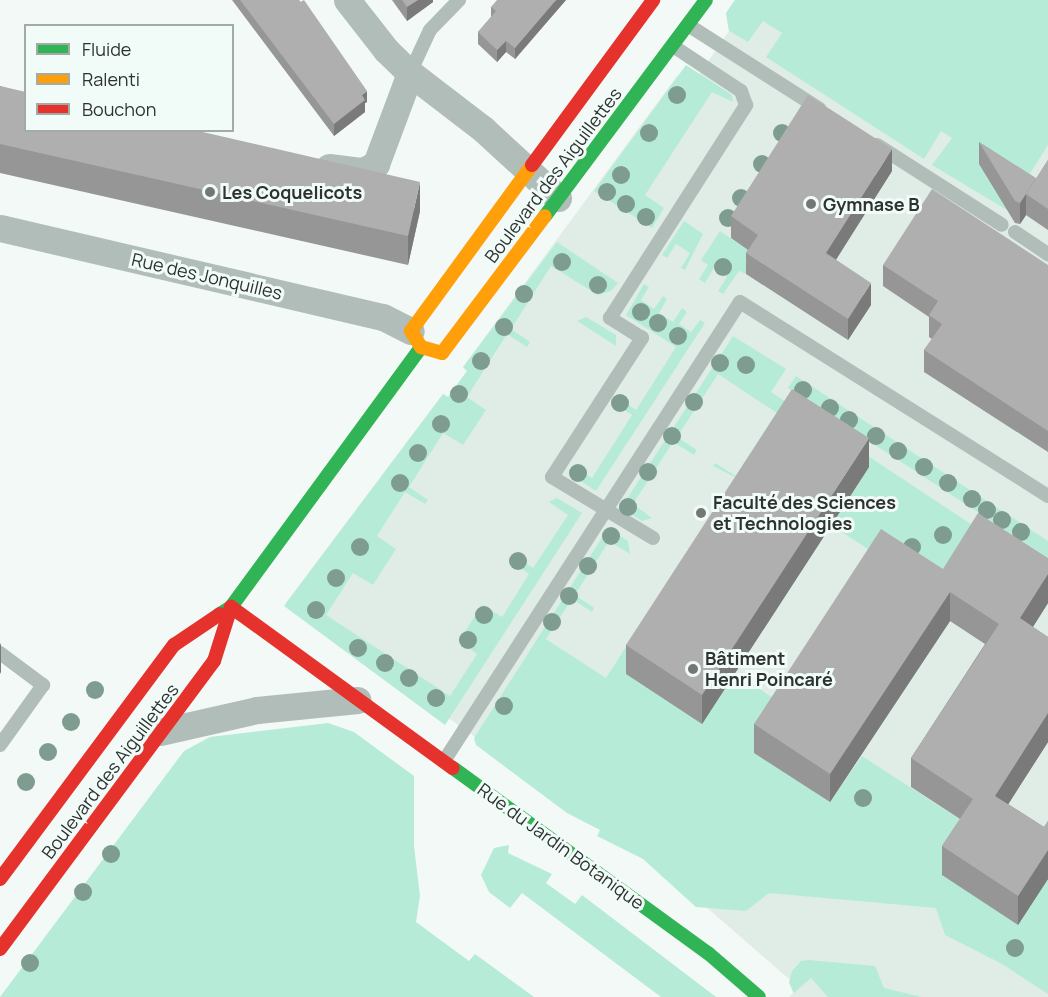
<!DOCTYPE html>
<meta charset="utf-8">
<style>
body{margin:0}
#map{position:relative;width:1048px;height:997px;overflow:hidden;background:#f3f9f6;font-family:Manrope,sans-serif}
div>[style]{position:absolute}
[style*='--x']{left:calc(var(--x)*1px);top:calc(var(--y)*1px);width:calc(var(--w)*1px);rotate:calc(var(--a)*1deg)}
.built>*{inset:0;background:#e0ede6}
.green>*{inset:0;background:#b6ecd7}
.lane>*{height:14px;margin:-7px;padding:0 7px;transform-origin:7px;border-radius:7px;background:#b1bdb8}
.street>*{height:27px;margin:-13.5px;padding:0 13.5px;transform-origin:13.5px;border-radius:13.5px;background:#b1bdb8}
.fast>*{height:14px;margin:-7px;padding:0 7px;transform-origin:7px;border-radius:7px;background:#30b455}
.slow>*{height:14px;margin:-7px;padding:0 7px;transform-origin:7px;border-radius:7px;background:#ff9f0a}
.jam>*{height:14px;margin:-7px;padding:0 7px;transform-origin:7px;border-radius:7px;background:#e5322d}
.trees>*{width:18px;height:18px;margin:-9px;border-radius:50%;background:#7f9c91}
.wall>*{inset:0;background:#969696}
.shaded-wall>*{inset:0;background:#7a7a7a}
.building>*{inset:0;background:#aeafae}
.dots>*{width:16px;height:16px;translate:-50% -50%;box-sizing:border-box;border:3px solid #f1fbf7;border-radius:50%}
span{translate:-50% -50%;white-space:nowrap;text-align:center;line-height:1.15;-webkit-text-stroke:6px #f1fbf7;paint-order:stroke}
.street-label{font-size:18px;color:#2e3230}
.poi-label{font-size:18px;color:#2e3230;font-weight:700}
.left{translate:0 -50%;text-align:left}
.legend{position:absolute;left:24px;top:24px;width:210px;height:108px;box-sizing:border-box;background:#f1fbf7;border:2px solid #a3aba7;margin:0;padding:8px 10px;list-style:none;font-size:18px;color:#2e3230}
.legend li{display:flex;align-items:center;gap:12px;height:30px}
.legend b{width:30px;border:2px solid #a3aba7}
</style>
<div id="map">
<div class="built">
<div style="clip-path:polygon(735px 0,1048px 0,1048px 997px,789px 997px,793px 993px,789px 979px,697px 899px,561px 797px,285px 604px,443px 394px,448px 397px,467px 371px,463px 367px,677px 76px,698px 76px,729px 31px,726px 13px)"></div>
</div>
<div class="green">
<div style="clip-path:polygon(735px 0,1048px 0,1048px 145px,1007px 210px,932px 165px,952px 138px,941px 131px,924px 159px,766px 57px,782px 33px,763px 21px,748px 42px,729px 31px,726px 13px)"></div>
<div style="clip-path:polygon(686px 65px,732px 95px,733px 102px,712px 92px,645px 195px,664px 208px,652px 228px,594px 191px)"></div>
<div style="clip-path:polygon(684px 221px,703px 234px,685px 270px,681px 268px,690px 253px,676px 244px,667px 258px,662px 255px)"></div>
<div style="clip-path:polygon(720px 231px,758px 257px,746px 274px,739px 271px,723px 294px,718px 291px,727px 277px,714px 268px,705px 283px,699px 279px,708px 265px,701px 260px)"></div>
<div style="clip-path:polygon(557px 242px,618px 283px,611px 291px,598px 295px,551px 266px,511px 329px,530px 342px,527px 347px,507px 334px,467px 397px,486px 410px,463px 445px,443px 433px,409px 487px,428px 500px,425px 504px,405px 492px,377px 536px,396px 549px,373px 585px,353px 573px,326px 615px,450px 696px,477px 654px,459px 641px,482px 605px,502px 617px,529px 574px,511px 561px,514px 556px,533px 568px,568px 515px,549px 502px,557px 498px,582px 513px,445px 725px,284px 606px,443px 394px,448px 397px,467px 371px,463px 367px)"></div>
<div style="clip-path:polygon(644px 284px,649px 287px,641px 300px,654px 309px,663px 296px,667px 299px,659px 313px,673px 322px,682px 308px,687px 312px,679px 324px,691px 332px,700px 320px,705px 323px,596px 491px,573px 476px,572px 466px,592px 478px,632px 415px,613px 403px,617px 397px,636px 410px,676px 347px,626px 315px)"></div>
<div style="clip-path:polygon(586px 317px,616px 335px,616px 346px,577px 321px)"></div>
<div style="clip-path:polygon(733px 336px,786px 369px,771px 392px,989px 536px,943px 598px,831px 525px,713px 466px,715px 463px,736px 476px,777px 413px,718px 374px,677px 437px,697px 450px,694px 455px,673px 442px,633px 504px,652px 518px,642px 521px,621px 508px)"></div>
<div style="clip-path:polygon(796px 376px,1048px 541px,1048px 558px,788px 388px)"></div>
<div style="clip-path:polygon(608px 528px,628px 541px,630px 554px,609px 541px,575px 595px,594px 608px,592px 612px,572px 599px,546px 639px,606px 678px,629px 642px,702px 723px,736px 673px,785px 706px,830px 802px,862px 756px,973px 828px,943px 875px,1018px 925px,1048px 879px,1048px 994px,1002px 964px,945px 935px,936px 908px,769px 893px,746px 911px,696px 907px,643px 859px,597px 836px,600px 830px,567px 813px,476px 745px,474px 738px)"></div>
<div style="clip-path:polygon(328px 723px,354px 732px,414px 776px,414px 846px,420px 896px,416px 922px,469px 961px,475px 954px,534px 997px,0 997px,184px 751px,210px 737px)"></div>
<div style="clip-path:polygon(509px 845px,508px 853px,552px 874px,546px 883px,575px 904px,582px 895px,716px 997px,661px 997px,522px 893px,510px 908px,489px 892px,481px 875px,494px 848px)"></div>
<div style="clip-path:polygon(809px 960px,875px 966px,884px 988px,922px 997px,828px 997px,811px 978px,794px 993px,789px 983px,792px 971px,801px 961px)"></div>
</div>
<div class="lane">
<div style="--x:688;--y:25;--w:156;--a:32.5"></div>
<div style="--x:410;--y:73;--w:47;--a:-65.1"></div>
<div style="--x:430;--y:30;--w:42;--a:-46"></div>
<div style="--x:877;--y:145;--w:148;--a:32.6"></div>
<div style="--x:1015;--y:232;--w:40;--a:34"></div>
<div style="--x:653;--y:538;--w:118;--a:-148.9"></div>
<div style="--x:552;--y:477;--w:166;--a:-57.1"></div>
<div style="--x:642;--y:338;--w:38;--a:-148"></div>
<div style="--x:610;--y:318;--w:253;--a:-57.4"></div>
<div style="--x:746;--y:105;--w:15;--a:-110"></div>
<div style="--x:741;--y:91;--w:82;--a:-146.5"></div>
<div style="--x:0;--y:653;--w:54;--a:36.7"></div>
<div style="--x:43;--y:685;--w:74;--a:125.6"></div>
<div style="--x:444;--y:761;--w:546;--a:-57.18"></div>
<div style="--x:740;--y:302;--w:364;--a:32.2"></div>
</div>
<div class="street">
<div style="--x:347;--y:0;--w:63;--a:52"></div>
<div style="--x:386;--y:50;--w:33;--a:44"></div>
<div style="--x:410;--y:73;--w:92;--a:37.5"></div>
<div style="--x:483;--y:129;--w:102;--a:42.6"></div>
<div style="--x:329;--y:167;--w:34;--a:7"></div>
<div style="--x:363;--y:171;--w:15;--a:-28"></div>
<div style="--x:376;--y:164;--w:97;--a:-69.5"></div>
<div style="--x:0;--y:228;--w:393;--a:13.1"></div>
<div style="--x:383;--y:317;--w:31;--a:27"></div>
<div style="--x:160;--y:732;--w:99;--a:-12.8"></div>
<div style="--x:257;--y:710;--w:101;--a:-5.7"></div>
</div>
<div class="fast">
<div style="--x:545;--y:216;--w:269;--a:-53.3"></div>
<div style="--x:220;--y:614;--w:13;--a:-32"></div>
<div style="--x:231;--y:607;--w:322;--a:-53.8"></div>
<div style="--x:453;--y:768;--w:315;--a:36"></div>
<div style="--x:708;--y:953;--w:67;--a:40.8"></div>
</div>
<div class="slow">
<div style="--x:532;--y:165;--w:205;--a:126.1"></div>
<div style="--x:411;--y:331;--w:19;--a:58"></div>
<div style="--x:421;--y:347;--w:22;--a:16"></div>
<div style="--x:442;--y:353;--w:171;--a:-53.1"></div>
</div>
<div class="jam">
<div style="--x:532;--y:165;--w:205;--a:-53.7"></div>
<div style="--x:231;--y:607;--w:274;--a:36"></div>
<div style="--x:0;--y:879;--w:292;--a:-53.4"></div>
<div style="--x:174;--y:645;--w:55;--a:-34"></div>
<div style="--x:0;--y:949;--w:359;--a:-53.4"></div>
<div style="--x:214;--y:661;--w:57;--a:-72.5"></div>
</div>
<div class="trees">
<div style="left:677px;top:95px"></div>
<div style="left:649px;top:133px"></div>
<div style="left:782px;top:133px"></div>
<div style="left:762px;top:164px"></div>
<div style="left:621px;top:175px"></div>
<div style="left:607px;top:192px"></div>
<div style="left:741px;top:198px"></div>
<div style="left:626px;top:204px"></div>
<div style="left:646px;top:217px"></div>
<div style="left:728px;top:218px"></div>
<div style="left:562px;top:262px"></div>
<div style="left:723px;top:267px"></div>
<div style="left:598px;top:285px"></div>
<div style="left:524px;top:294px"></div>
<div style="left:641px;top:312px"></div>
<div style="left:658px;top:323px"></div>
<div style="left:504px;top:327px"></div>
<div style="left:678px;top:336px"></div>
<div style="left:481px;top:361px"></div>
<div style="left:720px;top:363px"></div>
<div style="left:746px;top:365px"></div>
<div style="left:803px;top:390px"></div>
<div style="left:459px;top:394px"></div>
<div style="left:694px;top:402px"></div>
<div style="left:620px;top:403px"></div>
<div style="left:830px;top:408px"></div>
<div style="left:849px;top:420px"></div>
<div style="left:441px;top:424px"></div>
<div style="left:672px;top:436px"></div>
<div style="left:876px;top:436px"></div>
<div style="left:898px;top:451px"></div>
<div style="left:418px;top:453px"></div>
<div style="left:924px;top:467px"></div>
<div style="left:648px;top:472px"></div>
<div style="left:578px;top:473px"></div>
<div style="left:400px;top:483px"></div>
<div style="left:948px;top:483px"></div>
<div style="left:972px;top:499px"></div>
<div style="left:628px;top:507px"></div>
<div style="left:987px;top:510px"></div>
<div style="left:1002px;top:520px"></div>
<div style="left:1021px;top:532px"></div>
<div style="left:943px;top:535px"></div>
<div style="left:611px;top:536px"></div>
<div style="left:360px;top:547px"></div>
<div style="left:912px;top:547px"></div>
<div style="left:518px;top:561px"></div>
<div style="left:588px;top:566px"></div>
<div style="left:336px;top:578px"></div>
<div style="left:569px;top:596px"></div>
<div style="left:316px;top:610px"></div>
<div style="left:484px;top:615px"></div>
<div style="left:552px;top:622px"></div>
<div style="left:468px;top:640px"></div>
<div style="left:358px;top:648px"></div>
<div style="left:385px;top:663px"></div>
<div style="left:409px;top:678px"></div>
<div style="left:95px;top:690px"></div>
<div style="left:436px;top:698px"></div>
<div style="left:504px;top:706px"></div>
<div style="left:71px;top:722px"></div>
<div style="left:48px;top:752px"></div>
<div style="left:26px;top:782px"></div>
<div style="left:863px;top:798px"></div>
<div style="left:111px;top:854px"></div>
<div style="left:83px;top:892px"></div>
<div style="left:1015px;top:948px"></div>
<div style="left:30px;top:963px"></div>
</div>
<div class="wall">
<div style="clip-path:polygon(232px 0,299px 0,367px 102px,365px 103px,365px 112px,334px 136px)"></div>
<div style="clip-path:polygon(392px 0,433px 0,433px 2px,407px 21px)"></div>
<div style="clip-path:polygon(566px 0,515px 59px,506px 52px,497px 62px,478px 44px,478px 32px,491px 17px,491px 7px)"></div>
<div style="clip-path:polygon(0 86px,420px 211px,408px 265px,0 173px)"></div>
<div style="clip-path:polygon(979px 142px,1036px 179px,1048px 160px,1048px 230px,1026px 215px,1020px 224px,1015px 223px,979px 164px)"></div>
<div style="clip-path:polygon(892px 171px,836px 260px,871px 305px,848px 340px,746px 274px,746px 253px,748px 250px,731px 238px,731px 216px)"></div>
<div style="clip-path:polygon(883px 265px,1048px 265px,1048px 452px,924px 372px,924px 350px,932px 339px,929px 337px,929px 317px,883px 286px)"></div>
<div style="clip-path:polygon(869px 467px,702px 724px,626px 674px,626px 645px)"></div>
<div style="clip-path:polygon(1048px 558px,1048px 603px,1033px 627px,1048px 637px,1048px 742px,1008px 804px,1044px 827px,1048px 821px,1048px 879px,1018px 925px,942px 875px,942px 846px,960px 819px,911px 787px,911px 758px,985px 644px,950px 621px,830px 802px,754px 753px,754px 724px,943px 569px)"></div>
</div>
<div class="shaded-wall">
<div style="clip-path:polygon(418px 0,433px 0,433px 2px,407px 21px,407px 7px)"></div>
<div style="clip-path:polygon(556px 0,566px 0,515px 59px,515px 48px)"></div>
<div style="clip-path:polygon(506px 41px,506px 52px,497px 62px,497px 50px)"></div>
<div style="clip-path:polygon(367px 91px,367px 102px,365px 103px,365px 112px,334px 136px,334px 124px,362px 95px)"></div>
<div style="clip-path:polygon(892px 149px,892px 171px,826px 275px,826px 253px)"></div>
<div style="clip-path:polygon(420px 182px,420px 211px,408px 265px,408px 236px)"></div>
<div style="clip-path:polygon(1026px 194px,1026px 215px,1020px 224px,1020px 203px)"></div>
<div style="clip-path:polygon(871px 283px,871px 305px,848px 340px,848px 319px)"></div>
<div style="clip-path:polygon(869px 438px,869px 467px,702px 724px,702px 695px)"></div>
<div style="clip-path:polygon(1048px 574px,1048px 603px,1020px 647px,1020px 618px)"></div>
<div style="clip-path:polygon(950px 592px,950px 621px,830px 802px,830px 774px)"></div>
<div style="clip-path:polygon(1px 643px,1px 672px,0 674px,0 645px)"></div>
<div style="clip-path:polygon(1048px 713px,1048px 742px,995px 825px,995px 796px)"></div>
<div style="clip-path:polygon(1048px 850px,1048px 879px,1018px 925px,1018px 896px)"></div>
</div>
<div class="building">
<div style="clip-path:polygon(240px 0,299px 0,300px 2px,304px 0,367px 91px,362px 95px,365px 100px,334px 124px)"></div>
<div style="clip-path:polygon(402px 0,418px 0,407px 7px)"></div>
<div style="clip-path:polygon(497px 0,556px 0,515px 48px,506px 41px,497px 50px,478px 32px,496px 11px,491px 7px)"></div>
<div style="clip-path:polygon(0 86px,26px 92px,26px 130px,194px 130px,420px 182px,408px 236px,0 144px)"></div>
<div style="clip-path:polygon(808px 95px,892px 149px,826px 253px,871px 283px,848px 319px,746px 253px,758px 235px,731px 216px)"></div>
<div style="clip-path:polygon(979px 142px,1036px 178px,1020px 203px,1015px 201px)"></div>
<div style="clip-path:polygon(1048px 160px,1048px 209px,1026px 194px)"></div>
<div style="clip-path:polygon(932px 189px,1048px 265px,1048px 431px,924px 350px,942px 324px,929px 315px,938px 301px,883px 265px)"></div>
<div style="clip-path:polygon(792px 389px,869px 438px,702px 695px,626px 645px)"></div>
<div style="clip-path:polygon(978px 513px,1048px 558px,1048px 574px,1020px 618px,1048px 637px,1048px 713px,995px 796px,1044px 827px,1048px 821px,1048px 850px,1018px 896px,942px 846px,973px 799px,911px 758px,999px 624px,950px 592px,830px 774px,754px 724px,881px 529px,943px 569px)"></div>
</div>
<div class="dots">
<div style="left:210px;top:192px;background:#737875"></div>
<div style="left:811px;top:204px;background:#737875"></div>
<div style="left:701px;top:513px;background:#737875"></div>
<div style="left:693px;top:669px;background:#737875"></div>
</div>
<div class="street-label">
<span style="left:553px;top:175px;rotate:-53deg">Boulevard des Aiguillettes</span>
<span style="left:207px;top:276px;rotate:13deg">Rue des Jonquilles</span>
<span style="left:110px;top:771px;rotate:-53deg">Boulevard des Aiguillettes</span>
<span style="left:561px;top:846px;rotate:36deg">Rue du Jardin Botanique</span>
</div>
<div class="poi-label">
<span class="left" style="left:222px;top:192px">Les Coquelicots</span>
<span class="left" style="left:823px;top:204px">Gymnase B</span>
<span class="left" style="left:713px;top:513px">Faculté des Sciences<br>et Technologies</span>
<span class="left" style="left:705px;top:669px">Bâtiment<br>Henri Poincaré</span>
</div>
<ul class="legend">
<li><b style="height:8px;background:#30b455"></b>Fluide</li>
<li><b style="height:8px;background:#ff9f0a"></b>Ralenti</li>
<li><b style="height:8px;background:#e5322d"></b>Bouchon</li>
</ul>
</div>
